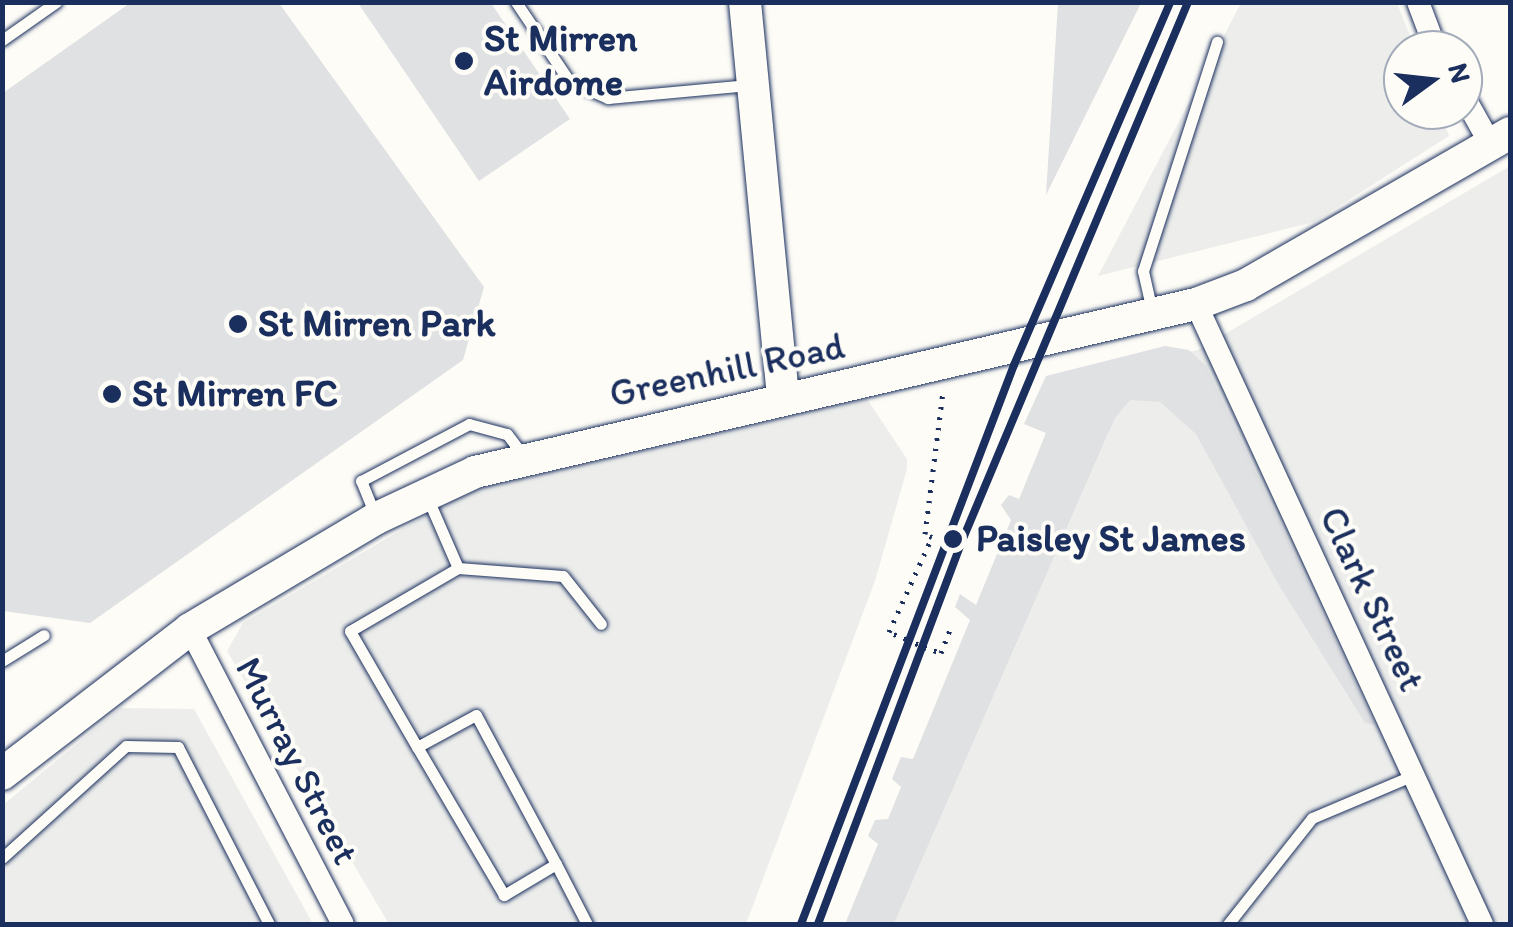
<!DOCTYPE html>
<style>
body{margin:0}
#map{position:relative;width:1513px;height:927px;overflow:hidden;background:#fdfcf7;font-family:Itim,sans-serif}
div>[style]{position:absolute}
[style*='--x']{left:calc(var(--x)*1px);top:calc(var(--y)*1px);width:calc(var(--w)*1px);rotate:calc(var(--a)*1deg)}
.built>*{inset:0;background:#edeeec}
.green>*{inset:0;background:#e0e1e3}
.path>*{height:5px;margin-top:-2.5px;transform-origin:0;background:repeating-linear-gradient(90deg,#1b2f5e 0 2.5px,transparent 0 10.5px)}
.roads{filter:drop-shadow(0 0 2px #1b2f5e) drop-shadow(0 0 2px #1b2f5e)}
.lane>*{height:11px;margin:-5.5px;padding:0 5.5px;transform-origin:5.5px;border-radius:5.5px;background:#fdfcf7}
.street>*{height:22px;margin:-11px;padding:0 11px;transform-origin:11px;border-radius:11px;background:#fdfcf7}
.secondary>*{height:32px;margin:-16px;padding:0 16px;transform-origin:16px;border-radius:16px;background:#fdfcf7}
.rail>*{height:8px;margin:-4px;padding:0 4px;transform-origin:4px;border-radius:4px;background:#1b2f5e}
.path-bridge>*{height:5px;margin-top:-2.5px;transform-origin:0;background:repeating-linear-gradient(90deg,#1b2f5e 0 2.5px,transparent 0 10.5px)}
.dots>*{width:28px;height:28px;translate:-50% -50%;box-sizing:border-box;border:5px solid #fdfcf7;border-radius:50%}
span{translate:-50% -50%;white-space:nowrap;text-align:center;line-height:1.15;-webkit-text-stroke:8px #fdfcf7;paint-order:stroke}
.poi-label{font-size:38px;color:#1b2f5e;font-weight:700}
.left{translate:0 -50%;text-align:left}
.street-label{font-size:38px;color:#1b2f5e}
.frame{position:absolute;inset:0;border:5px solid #1b2f5e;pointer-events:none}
.north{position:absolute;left:1383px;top:30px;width:100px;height:100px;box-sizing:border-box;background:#fdfcf7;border:2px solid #a3aaba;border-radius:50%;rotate:75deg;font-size:28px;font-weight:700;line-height:40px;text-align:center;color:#1b2f5e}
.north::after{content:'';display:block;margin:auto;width:35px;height:45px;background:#1b2f5e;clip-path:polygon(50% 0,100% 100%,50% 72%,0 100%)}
</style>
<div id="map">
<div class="built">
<div style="clip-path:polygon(1241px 3px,1397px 3px,1416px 50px,1403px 50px,1403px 110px,1439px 110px,1449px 136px,1314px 222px,1098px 276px)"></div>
<div style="clip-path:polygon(1510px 166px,1510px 924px,894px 924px,1110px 430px,1096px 371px,1198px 350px)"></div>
<div style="clip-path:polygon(867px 399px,907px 459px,907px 469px,875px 581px,746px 924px,389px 924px,227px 651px,243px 623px,466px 492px)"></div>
<div style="clip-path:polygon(120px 708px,194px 709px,313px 924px,3px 924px,3px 805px)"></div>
</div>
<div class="green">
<div style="clip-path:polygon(130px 3px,279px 3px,484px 287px,463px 360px,90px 623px,3px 611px,3px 93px)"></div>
<div style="clip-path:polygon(358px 3px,491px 3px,570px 119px,479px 181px)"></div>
<div style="clip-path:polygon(1058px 3px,1141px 3px,1046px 195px)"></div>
<div style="clip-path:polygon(1165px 346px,1189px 350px,1206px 366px,1375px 725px,1365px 723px,1277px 582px,1196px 434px,1160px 402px,1130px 400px,1115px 418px,894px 924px,845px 924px,878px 844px,868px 836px,875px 820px,888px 819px,901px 787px,892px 779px,901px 757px,913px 759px,970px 620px,955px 607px,960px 594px,976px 605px,1011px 520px,1001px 505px,1009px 495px,1019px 499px,1046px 433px,1024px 424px,1046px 376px)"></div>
</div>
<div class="path">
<div style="--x:906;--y:639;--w:18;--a:-158"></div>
<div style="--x:889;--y:632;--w:104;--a:-65.6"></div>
<div style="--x:932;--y:537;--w:8;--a:-157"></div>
<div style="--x:925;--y:534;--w:143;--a:-82.8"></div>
<div style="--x:924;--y:647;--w:18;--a:19"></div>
<div style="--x:941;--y:653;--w:25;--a:-69"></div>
</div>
<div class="roads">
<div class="lane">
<div style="--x:516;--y:2;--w:95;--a:56.1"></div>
<div style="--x:569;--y:81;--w:43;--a:23.6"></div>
<div style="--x:608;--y:98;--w:141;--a:-5.3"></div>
<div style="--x:2;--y:40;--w:66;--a:-35.1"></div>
<div style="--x:1152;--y:311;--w:41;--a:-102.7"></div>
<div style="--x:1143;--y:271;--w:241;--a:-72.1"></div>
<div style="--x:375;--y:515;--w:37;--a:-112"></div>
<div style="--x:361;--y:481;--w:122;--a:-27.8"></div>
<div style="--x:469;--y:424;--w:39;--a:15"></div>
<div style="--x:507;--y:434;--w:26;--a:53"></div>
<div style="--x:458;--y:568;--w:105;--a:4.4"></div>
<div style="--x:563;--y:576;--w:61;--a:51.6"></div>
<div style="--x:2;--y:661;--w:49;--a:-31.8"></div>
<div style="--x:417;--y:747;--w:67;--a:-28.5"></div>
<div style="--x:476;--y:715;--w:169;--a:61.8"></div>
<div style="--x:556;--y:864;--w:61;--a:149.2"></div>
<div style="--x:504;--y:895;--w:172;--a:-120.4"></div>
<div style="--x:417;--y:747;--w:134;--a:-120"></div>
<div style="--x:350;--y:631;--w:125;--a:-30.3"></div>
<div style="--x:458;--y:568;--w:75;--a:-113.5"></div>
<div style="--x:2;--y:858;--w:167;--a:-42.1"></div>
<div style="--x:126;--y:746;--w:52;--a:1.1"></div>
<div style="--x:178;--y:747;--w:199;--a:62.8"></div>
<div style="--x:556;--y:864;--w:68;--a:62.7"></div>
<div style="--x:1228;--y:924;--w:135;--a:-51.6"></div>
<div style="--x:1312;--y:818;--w:111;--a:-22.9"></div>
</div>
<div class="street">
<div style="--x:1418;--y:2;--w:51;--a:69.4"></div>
<div style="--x:1463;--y:95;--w:57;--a:60.8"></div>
<div style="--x:1196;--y:304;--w:683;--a:65.24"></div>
<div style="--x:190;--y:629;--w:332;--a:62.6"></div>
</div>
<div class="secondary">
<div style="--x:745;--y:2;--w:398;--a:84.5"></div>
<div style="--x:2;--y:774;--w:237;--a:-37.6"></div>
<div style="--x:190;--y:629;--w:217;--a:-30.7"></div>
<div style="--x:377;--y:518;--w:108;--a:-25.1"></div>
<div style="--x:475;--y:472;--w:740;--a:-13.12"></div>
<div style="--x:1196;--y:304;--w:53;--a:-20.8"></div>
<div style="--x:1246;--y:285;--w:305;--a:-29.9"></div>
</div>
</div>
<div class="rail">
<div style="--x:801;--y:924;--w:598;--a:-69.14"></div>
<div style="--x:1014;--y:365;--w:395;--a:-66.7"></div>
<div style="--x:818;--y:924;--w:409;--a:-69.4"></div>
<div style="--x:962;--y:541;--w:584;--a:-67.25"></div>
</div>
<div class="path-bridge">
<div style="--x:906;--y:639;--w:20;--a:24"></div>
</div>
<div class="dots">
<div style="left:464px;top:61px;background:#1b2f5e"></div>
<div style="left:238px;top:324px;background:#1b2f5e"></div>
<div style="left:112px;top:394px;background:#1b2f5e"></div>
<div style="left:953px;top:539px;background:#1b2f5e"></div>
</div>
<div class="poi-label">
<span class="left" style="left:484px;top:61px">St Mirren<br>Airdome</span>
<span class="left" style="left:258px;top:324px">St Mirren Park</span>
<span class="left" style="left:132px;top:394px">St Mirren FC</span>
<span class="left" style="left:976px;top:539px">Paisley St James</span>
</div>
<div class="street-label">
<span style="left:727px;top:370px;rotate:-12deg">Greenhill Road</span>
<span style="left:1372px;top:599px;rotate:65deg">Clark Street</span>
<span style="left:297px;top:761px;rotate:63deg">Murray Street</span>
</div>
<div class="frame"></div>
<div class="north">N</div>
</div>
